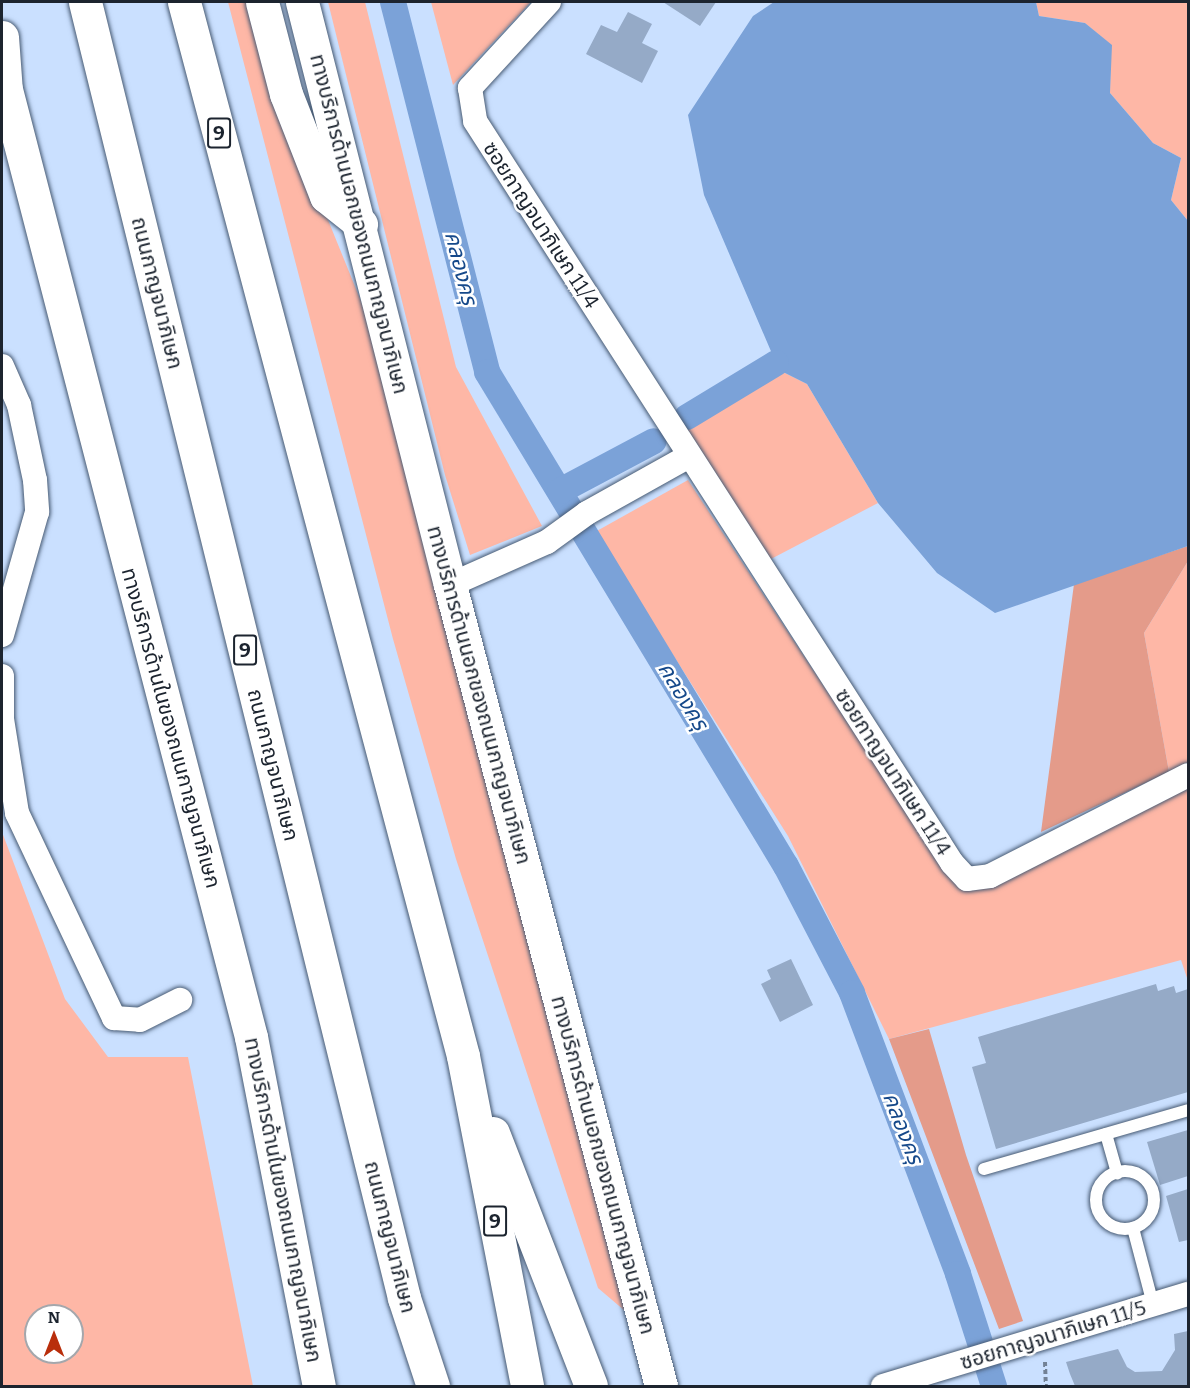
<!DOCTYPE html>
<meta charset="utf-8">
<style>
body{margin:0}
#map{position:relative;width:1190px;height:1388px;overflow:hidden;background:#cae0ff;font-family:Bitter,"Noto Sans Thai",serif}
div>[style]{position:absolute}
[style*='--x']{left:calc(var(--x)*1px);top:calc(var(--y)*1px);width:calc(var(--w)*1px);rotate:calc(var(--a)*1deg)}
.green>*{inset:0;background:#feb7a6}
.forest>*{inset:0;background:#e49b8a}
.water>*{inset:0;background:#7ba2d8}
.canal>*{height:26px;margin:-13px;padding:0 13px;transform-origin:13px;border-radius:13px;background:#7ba2d8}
.building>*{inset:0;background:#95aac7}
.path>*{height:4px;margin-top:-2px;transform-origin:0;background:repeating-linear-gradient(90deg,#728195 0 4.5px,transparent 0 7.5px)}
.roads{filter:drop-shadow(0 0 2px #475a73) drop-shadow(0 0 2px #475a73)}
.service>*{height:12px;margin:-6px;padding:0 6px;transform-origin:6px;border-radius:6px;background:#fff}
.service>.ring{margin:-6px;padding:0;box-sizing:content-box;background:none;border:12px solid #fff;border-radius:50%}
.minor>*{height:24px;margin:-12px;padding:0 12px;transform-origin:12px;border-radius:12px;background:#fff}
.secondary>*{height:33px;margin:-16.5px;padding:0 16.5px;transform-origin:16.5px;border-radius:16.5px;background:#fff}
.motorway>*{height:33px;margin:-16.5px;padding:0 16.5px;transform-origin:16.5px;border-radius:16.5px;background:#fff}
span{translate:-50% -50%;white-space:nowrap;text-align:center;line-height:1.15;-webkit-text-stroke:5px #fff;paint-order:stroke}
.shield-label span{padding:2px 4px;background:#fff;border:2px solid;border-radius:4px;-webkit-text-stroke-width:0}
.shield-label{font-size:20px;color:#1c242f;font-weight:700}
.street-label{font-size:21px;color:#1c242f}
.water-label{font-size:22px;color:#16498a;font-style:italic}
.frame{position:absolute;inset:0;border:3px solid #1c242f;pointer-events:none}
.north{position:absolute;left:24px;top:1304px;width:60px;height:60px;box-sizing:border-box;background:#fff;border:2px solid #a4a7ac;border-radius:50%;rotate:0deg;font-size:16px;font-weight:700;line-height:24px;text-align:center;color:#1c242f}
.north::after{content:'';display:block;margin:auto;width:21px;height:27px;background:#b92e0b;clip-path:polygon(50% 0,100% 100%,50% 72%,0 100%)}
</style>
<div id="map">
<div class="green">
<div style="clip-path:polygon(228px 2px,246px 2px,259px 50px,365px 311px,625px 1311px,598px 1288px,456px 859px,393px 639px)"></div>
<div style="clip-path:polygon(328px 2px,365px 2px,456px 367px,542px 526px,470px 555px,445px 475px)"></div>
<div style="clip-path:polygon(431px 2px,531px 2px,453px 85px)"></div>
<div style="clip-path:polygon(1036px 2px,1188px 2px,1188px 221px,1171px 200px,1181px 158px,1153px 143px,1110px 93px,1111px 45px,1085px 23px,1039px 16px)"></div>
<div style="clip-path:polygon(781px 371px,807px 384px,878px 503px,771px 559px,686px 427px,733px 395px)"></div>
<div style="clip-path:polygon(688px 480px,950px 878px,964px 888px,1188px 786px,1188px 981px,1181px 960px,889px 1039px,788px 836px,595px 532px)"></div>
<div style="clip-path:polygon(1188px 561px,1188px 762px,1169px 772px,1144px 633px)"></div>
<div style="clip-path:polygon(evenodd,2px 832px,65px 999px,108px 1057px,188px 1057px,253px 1386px,2px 1386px,2px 832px,36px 1316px,72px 1316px,72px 1352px,36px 1352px,36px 1316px)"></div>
</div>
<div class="forest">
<div style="clip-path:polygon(1188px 546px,1188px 561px,1144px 633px,1169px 772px,1041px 832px,1074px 584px)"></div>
<div style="clip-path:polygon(929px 1029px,966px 1155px,1023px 1321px,999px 1329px,889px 1039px)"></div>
</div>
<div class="water">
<div style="clip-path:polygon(774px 2px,1036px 2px,1039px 16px,1085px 23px,1112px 45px,1110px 93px,1153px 143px,1181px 158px,1171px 200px,1188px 221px,1188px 546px,995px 613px,937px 573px,878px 503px,807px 384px,781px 371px,776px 363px,704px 195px,688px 115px,753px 16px)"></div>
</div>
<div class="canal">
<div style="--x:393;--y:2;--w:382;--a:75.7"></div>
<div style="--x:487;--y:372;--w:577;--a:58.82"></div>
<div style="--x:786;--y:866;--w:143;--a:62.5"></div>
<div style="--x:852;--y:993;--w:300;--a:69.3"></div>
<div style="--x:958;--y:1274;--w:118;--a:72.2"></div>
<div style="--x:687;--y:417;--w:104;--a:-31.2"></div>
<div style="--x:560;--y:491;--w:106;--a:-28"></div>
</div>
<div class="building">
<div style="clip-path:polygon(663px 2px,716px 2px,700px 26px)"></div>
<div style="clip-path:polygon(628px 12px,652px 24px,642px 43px,658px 51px,642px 83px,586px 54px,601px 25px,617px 32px)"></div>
<div style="clip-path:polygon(791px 959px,813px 1005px,780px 1022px,761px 984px,771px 979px,767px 970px)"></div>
<div style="clip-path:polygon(1156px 984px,1158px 991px,1174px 986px,1176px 993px,1188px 989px,1188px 1092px,996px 1149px,972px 1067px,986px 1063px,978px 1037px)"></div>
<div style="clip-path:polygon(1188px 1130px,1188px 1176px,1160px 1185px,1147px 1142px)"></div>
<div style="clip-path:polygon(1188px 1189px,1188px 1240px,1179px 1242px,1166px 1196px)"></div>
<div style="clip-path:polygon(1188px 1331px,1188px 1386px,1075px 1386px,1070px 1374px,1066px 1362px,1118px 1349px,1127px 1367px,1135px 1372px,1162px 1371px,1175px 1350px,1174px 1334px)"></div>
</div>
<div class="path">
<div style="--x:1045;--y:1362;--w:24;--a:88"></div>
</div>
<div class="roads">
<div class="service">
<div style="--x:1106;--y:1134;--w:41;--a:74.2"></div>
<div style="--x:984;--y:1169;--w:212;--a:-16.1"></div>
<div class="ring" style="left:1096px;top:1171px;width:46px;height:46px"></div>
<div style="--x:1133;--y:1228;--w:79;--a:75.3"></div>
</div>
<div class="minor">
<div style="--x:549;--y:2;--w:117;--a:132.6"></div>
<div style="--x:470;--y:88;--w:33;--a:81"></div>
<div style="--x:475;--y:121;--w:882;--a:57.26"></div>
<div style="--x:952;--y:863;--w:22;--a:47"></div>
<div style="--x:967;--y:879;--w:23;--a:-7"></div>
<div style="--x:990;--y:876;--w:222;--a:-27"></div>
<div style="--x:2;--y:366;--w:43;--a:66.4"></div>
<div style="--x:19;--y:405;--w:77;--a:78"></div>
<div style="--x:35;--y:480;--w:32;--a:86"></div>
<div style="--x:37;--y:512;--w:128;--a:105.9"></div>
<div style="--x:450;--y:585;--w:106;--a:-23.9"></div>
<div style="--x:547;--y:542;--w:49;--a:-35.9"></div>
<div style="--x:587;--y:513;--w:117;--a:-29.2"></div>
<div style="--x:2;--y:676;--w:43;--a:90"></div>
<div style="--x:2;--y:719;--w:95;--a:80.9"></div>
<div style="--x:17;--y:813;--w:227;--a:64.7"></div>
<div style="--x:114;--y:1018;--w:26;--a:4"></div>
<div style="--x:140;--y:1020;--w:45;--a:-26.6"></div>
<div style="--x:883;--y:1386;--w:319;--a:-16.8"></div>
</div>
<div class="secondary">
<div style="--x:262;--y:2;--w:95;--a:75.4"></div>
<div style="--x:286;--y:94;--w:110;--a:68.6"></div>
<div style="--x:326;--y:196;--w:45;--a:38.7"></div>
<div style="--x:302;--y:2;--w:601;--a:75.76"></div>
<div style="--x:450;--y:585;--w:828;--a:75.24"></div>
<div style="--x:2;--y:37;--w:54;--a:85.8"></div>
<div style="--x:2;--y:74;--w:995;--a:75.5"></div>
<div style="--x:251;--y:1037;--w:356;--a:79"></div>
</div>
<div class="motorway">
<div style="--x:85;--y:2;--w:1335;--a:76.17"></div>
<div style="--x:404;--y:1298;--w:93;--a:71.8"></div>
<div style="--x:184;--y:2;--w:1090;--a:75.17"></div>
<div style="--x:463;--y:1056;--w:336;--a:79"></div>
<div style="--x:493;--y:1133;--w:271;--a:68.8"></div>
</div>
</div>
<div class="shield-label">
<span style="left:219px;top:133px">9</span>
<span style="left:245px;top:650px">9</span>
<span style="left:495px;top:1221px">9</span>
</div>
<div class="street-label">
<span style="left:359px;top:224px;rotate:76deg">ทางบริการด้านนอกของถนนกาญจนาภิเษก</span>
<span style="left:541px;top:225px;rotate:57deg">ซอยกาญจนาภิเษก 11/4</span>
<span style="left:157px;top:293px;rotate:76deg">ถนนกาญจนาภิเษก</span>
<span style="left:479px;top:695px;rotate:75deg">ทางบริการด้านนอกของถนนกาญจนาภิเษก</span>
<span style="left:171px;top:728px;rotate:75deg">ทางบริการด้านในของถนนกาญจนาภิเษก</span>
<span style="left:273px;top:765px;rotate:76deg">ถนนกาญจนาภิเษก</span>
<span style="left:893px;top:772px;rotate:57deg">ซอยกาญจนาภิเษก 11/4</span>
<span style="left:603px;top:1165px;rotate:75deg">ทางบริการด้านนอกของถนนกาญจนาภิเษก</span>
<span style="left:283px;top:1200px;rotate:79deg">ทางบริการด้านในของถนนกาญจนาภิเษก</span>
<span style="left:390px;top:1237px;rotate:76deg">ถนนกาญจนาภิเษก</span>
<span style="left:1053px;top:1335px;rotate:-17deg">ซอยกาญจนาภิเษก 11/5</span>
</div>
<div class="water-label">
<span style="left:461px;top:268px;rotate:76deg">คลองครุ</span>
<span style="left:683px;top:696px;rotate:59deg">คลองครุ</span>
<span style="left:903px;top:1128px;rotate:69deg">คลองครุ</span>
</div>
<div class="frame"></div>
<div class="north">N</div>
</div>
